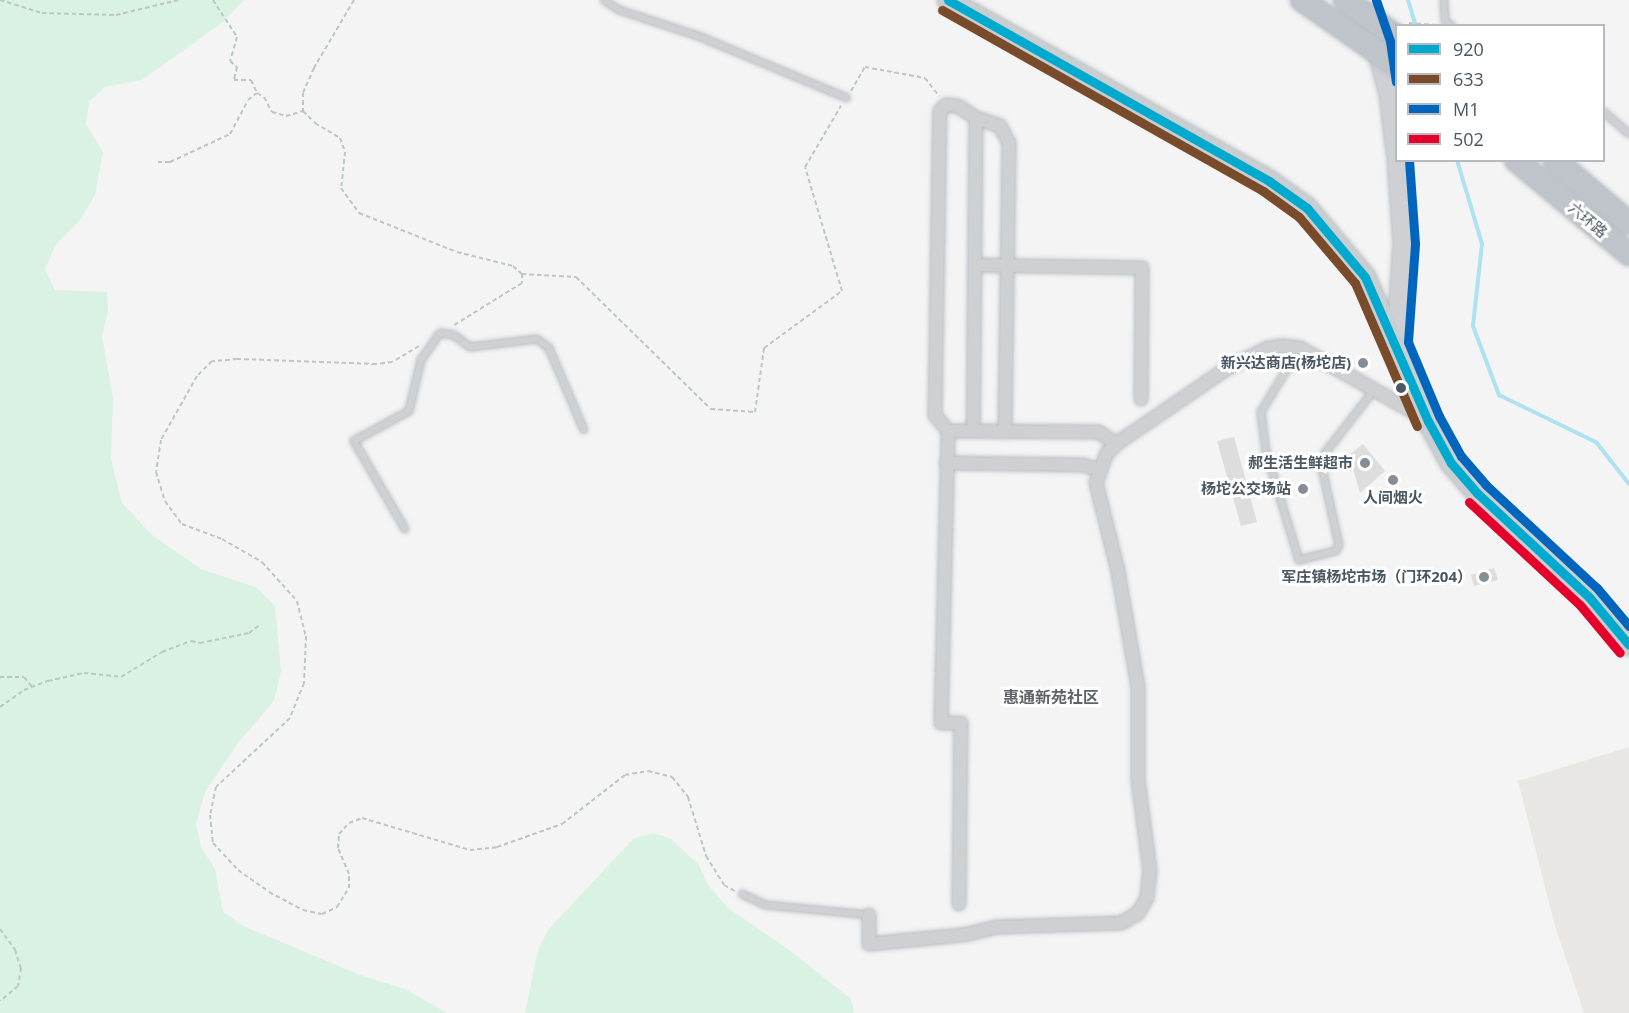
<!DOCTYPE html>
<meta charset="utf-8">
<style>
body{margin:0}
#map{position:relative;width:1629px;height:1013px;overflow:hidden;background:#f4f4f4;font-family:"Open Sans","Noto Sans SC",sans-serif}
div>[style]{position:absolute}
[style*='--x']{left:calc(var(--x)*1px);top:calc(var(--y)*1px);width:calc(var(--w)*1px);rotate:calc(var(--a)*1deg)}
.commercial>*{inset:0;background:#e8e7e3}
.green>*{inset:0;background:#d9f2e3}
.stream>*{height:4px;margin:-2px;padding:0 2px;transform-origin:2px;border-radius:2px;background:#aee2f0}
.building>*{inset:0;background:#ddddde}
.path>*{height:2px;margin-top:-1px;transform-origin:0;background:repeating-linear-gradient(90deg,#bcc7c4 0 4.5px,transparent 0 7.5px)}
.roads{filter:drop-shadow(0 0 2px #b9bec3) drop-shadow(0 0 2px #b9bec3)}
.lane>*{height:6px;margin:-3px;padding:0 3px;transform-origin:3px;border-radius:3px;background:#ced0d2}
.street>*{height:12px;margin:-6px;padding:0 6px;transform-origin:6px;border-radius:6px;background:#ced0d2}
.secondary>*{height:18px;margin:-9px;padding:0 9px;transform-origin:9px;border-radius:9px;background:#ced0d4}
.primary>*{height:20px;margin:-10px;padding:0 10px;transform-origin:10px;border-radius:10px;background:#caced1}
.highway>*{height:22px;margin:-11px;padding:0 11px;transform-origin:11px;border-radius:11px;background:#bec4c9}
.bridges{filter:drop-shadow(0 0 2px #b9bec3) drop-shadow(0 0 2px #b9bec3)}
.highway-bridge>*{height:22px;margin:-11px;padding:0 11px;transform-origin:11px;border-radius:11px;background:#bec4c9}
.bus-1>*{height:9px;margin:-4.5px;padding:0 4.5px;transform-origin:4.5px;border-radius:4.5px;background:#00a9ce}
.bus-2>*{height:9px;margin:-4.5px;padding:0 4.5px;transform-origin:4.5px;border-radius:4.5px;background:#7a4b2a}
.bus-3>*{height:9px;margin:-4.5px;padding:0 4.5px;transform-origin:4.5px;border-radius:4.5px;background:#0065bd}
.bus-4>*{height:9px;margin:-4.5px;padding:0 4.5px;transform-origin:4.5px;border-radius:4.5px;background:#e4002b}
.dots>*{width:16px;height:16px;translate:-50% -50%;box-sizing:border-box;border:3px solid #fff;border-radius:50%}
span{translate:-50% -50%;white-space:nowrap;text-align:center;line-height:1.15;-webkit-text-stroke:6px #fff;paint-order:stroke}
.street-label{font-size:15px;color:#4a5661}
.poi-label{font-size:15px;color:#4a5661;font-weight:700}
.right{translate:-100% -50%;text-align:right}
.neighbourhood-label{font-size:16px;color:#5f6368;font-weight:700}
.legend{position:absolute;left:1395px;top:24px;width:210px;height:138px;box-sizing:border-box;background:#fff;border:2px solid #b7bbc0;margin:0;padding:8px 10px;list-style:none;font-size:18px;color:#4a5661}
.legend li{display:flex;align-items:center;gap:12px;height:30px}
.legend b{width:30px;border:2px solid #b7bbc0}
</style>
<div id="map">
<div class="commercial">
<div style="clip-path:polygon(1629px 747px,1629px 1013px,1584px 1013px,1555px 926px,1518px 781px)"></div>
</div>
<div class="green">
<div style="clip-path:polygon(0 0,244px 0,223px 22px,142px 80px,105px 87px,89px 102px,86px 124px,103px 152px,95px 195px,80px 220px,56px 244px,45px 269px,55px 290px,107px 292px,108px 310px,102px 336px,113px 398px,111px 459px,122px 503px,152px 535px,201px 569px,256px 587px,275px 606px,281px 671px,274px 701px,238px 743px,205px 792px,196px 824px,201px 847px,215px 869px,223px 912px,243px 926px,360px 975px,405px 989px,447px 1013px,0 1013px)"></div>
<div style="clip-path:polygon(653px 833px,671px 839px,699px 865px,708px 885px,728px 908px,788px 949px,851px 999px,854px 1013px,525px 1013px,538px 950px,548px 930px,633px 839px)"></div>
</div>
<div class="stream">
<div style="--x:1408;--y:0;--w:27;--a:73"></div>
<div style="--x:1457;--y:160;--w:88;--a:73.4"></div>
<div style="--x:1482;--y:244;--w:82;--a:96.3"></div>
<div style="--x:1473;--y:326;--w:74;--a:69.4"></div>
<div style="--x:1499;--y:395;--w:108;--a:25.9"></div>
<div style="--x:1596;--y:442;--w:53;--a:51.8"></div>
</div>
<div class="building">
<div style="clip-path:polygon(1234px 437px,1257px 522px,1241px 526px,1217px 441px)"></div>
<div style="clip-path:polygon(1363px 444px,1385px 471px,1360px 493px,1349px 455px)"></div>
<div style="clip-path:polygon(1494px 568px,1498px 580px,1474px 586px,1471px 575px)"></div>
</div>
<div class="path">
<div style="--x:0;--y:0;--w:44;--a:17.2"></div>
<div style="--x:42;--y:13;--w:74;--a:1.5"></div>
<div style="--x:116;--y:15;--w:64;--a:-13.6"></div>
<div style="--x:213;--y:0;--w:44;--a:57"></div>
<div style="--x:237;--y:37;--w:25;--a:106"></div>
<div style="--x:230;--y:61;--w:9;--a:41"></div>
<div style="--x:237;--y:67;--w:13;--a:103"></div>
<div style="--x:234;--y:80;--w:17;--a:0"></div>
<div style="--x:251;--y:80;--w:14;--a:65"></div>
<div style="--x:354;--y:0;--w:79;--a:120.5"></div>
<div style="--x:314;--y:68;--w:27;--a:114"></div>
<div style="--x:303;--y:93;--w:18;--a:90"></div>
<div style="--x:303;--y:111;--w:17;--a:45"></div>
<div style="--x:315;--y:123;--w:29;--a:31"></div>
<div style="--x:340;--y:138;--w:15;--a:70"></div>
<div style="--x:345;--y:152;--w:36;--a:96"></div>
<div style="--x:341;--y:188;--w:31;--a:54"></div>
<div style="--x:359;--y:213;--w:105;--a:21.7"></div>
<div style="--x:457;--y:252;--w:58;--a:14"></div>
<div style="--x:513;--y:266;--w:12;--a:42"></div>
<div style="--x:522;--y:274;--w:9;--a:90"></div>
<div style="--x:522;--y:283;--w:80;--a:148.3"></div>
<div style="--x:1409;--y:23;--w:27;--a:4"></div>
<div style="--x:851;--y:91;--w:28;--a:-60"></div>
<div style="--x:865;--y:67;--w:61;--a:10.4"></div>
<div style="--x:925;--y:78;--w:23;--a:52"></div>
<div style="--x:158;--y:162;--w:12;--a:0"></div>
<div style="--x:170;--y:162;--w:66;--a:-25"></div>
<div style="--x:230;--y:134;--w:38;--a:-62"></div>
<div style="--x:248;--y:100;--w:11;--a:-38"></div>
<div style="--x:257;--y:93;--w:8;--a:30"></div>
<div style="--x:264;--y:97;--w:17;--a:62"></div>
<div style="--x:272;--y:112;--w:15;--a:16"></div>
<div style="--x:286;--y:116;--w:18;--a:-16"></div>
<div style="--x:522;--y:274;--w:54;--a:3.2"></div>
<div style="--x:576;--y:277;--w:189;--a:44.4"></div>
<div style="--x:711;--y:409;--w:44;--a:3.9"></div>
<div style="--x:755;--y:412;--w:65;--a:-82"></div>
<div style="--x:764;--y:348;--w:97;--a:-36.2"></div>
<div style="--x:842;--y:291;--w:129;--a:-106.6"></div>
<div style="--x:805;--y:167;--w:71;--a:-59.5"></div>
<div style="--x:419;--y:346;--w:31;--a:149"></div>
<div style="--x:392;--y:362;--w:16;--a:173"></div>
<div style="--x:376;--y:364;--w:139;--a:-177.9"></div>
<div style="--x:237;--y:359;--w:25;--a:175"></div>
<div style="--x:212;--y:361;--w:21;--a:135"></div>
<div style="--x:197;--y:376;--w:73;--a:119.4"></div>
<div style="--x:161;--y:440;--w:32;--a:99"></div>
<div style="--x:156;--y:472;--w:30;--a:73"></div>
<div style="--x:165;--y:501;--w:29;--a:54"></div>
<div style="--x:182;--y:524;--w:43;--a:20.6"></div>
<div style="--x:222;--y:539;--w:46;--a:29.9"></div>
<div style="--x:262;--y:562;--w:52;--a:48.1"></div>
<div style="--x:297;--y:601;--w:36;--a:76"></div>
<div style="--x:306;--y:636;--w:47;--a:92.4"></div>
<div style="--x:304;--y:683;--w:38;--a:112"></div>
<div style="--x:290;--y:718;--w:101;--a:137"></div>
<div style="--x:216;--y:787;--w:29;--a:102"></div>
<div style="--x:210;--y:815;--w:28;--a:84"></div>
<div style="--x:213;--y:843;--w:37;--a:47"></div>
<div style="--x:238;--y:870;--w:38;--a:35"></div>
<div style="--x:269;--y:892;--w:38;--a:28"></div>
<div style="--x:303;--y:910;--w:19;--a:12"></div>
<div style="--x:322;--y:914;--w:17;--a:-25"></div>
<div style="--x:337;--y:907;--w:22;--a:-58"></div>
<div style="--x:349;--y:888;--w:14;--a:-90"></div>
<div style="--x:349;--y:874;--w:28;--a:-113"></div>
<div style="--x:338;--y:848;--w:14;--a:-86"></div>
<div style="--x:339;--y:834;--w:15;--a:-48"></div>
<div style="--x:349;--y:823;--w:14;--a:-21"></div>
<div style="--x:362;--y:818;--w:113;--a:16.5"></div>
<div style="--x:470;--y:850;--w:27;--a:-6"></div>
<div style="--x:497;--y:847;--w:69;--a:-19.5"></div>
<div style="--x:562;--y:824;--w:80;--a:-37.9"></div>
<div style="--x:625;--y:775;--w:23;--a:-10"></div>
<div style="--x:648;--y:771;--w:25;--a:14"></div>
<div style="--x:672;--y:777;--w:26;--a:51"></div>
<div style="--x:688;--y:797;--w:62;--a:73"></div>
<div style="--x:706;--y:856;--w:34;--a:58"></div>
<div style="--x:724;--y:885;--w:13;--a:29"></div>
<div style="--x:0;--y:677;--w:24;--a:0"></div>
<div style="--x:24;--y:677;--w:13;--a:51"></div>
<div style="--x:0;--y:707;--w:29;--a:-35"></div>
<div style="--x:24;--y:690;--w:26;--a:-21"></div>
<div style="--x:48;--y:681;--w:37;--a:-13"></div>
<div style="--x:84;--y:673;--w:37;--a:6"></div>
<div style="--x:121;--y:677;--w:48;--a:-31.4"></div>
<div style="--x:162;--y:652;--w:31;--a:-21"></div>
<div style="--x:191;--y:641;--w:9;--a:13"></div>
<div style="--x:200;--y:643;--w:50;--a:-11.5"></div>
<div style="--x:249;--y:633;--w:15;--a:-37"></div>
<div style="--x:0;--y:929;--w:26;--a:54"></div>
<div style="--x:15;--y:950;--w:19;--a:72"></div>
<div style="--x:21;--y:968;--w:18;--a:99"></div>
<div style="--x:18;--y:986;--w:23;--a:140"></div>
</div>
<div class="roads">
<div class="lane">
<div style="--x:604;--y:0;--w:18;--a:34"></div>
<div style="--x:619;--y:10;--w:83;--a:18.2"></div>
<div style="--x:698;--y:36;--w:161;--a:22.6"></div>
<div style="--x:1444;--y:0;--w:21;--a:87"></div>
<div style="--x:1445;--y:21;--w:9;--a:36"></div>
<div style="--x:1604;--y:112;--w:33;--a:41"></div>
<div style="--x:1299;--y:349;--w:74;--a:121.1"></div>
<div style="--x:1261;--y:412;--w:39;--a:83"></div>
<div style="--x:1266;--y:451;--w:114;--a:73.2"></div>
<div style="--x:1299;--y:560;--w:38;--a:-14"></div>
<div style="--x:1336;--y:551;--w:7;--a:-63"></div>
<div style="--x:1339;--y:545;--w:83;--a:-102.5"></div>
<div style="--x:1321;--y:464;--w:12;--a:-70"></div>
<div style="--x:1325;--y:453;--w:80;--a:-52.1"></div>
<div style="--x:405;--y:529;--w:102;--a:-120.1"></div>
<div style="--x:354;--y:441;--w:63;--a:-28.6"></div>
<div style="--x:409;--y:411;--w:52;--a:-76.8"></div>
<div style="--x:421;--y:360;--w:33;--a:-55"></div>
<div style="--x:440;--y:333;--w:14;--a:8"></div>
<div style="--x:454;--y:335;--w:20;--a:37"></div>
<div style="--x:470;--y:347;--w:67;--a:-6.8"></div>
<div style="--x:537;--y:339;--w:15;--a:37"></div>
<div style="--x:549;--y:348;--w:89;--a:66.9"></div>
<div style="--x:742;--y:894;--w:26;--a:25"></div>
<div style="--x:766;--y:905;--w:103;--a:5.5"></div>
</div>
<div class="street">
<div style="--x:976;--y:118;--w:25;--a:18"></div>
<div style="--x:1000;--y:126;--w:19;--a:62"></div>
<div style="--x:1009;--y:143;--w:289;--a:90.8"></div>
<div style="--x:975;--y:265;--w:167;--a:1"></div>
<div style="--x:1142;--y:268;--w:131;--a:90.4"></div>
<div style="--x:948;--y:431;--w:151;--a:0.4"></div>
<div style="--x:1099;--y:432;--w:21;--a:35"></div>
<div style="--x:946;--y:463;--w:137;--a:0.8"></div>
<div style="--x:1083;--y:465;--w:16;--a:15"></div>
<div style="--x:959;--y:904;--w:181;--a:-89.4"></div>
<div style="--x:961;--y:723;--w:20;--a:180"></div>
<div style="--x:941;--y:723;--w:292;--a:-88.6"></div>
<div style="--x:948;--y:431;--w:21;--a:-129"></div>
<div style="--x:935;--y:415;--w:304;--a:-89.1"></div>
<div style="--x:940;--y:111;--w:8;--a:-45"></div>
<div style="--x:946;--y:105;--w:12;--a:5"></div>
<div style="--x:958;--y:106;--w:22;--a:34"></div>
<div style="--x:976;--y:118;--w:313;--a:90.5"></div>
<div style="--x:869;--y:915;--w:29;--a:90"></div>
<div style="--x:869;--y:944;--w:94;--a:-5.5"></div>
<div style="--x:963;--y:935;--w:35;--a:-13"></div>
<div style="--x:997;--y:927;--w:124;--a:-1.8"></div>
<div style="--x:1121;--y:923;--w:20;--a:-30"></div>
<div style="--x:1138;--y:913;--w:17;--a:-59"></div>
<div style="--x:1147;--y:898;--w:27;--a:-84"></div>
<div style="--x:1150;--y:871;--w:92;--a:-97.5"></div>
<div style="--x:1138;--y:780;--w:93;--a:-90"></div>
<div style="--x:1138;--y:687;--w:118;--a:-99.8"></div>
<div style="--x:1118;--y:571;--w:91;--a:-104"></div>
<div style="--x:1096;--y:483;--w:32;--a:-70"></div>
<div style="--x:1107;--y:453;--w:16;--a:-43"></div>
<div style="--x:1119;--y:442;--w:130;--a:-34.3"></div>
<div style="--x:1226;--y:369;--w:47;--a:-26.6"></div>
<div style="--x:1268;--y:348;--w:15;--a:-8"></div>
<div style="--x:1283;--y:346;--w:17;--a:7"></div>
<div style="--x:1300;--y:348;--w:145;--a:29.4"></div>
</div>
<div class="secondary">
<div style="--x:1367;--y:13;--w:84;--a:74.8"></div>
<div style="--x:1389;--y:94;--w:58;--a:83.1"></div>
<div style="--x:1396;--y:344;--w:101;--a:-86"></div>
<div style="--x:1403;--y:243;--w:83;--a:-94.1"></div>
</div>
<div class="primary">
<div style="--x:948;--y:0;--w:369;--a:29.4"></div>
<div style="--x:1269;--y:181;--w:47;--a:35.4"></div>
<div style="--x:1307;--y:208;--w:90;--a:50"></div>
<div style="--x:1365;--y:277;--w:157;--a:66.4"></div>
<div style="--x:1428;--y:421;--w:48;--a:61.3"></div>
<div style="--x:1451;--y:463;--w:40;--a:49"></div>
<div style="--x:1477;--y:493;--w:153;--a:42.9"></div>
<div style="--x:1589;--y:597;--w:62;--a:50.2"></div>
</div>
<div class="highway">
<div style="--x:1516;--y:160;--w:147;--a:39.8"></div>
<div style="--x:1555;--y:160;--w:97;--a:40.4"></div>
</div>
</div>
<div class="bridges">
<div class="highway-bridge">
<div style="--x:1302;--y:0;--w:114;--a:34.7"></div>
<div style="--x:1345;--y:0;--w:62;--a:35.2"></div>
</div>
</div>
<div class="bus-1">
<div style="--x:948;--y:0;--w:369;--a:29.4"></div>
<div style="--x:1269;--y:181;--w:47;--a:35.4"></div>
<div style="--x:1307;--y:208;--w:90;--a:50"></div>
<div style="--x:1365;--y:277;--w:157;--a:66.4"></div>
<div style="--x:1428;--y:421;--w:48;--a:61.3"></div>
<div style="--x:1451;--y:463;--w:40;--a:49"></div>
<div style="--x:1477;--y:493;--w:153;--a:42.9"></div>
<div style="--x:1589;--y:597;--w:62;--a:50.2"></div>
</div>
<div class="bus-2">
<div style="--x:942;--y:10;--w:369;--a:29.4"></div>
<div style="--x:1263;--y:191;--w:44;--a:35.8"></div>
<div style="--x:1299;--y:217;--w:87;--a:49.7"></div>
<div style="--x:1355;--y:283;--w:156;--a:66.6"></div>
</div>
<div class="bus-3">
<div style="--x:1376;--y:0;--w:43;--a:71.1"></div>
<div style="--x:1390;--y:41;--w:41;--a:81.7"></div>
<div style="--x:1409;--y:160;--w:84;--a:85.9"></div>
<div style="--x:1415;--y:244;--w:98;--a:94.1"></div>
<div style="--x:1408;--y:342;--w:80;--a:67.3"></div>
<div style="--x:1439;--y:416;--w:46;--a:61.2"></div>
<div style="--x:1461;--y:456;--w:38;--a:49"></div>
<div style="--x:1486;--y:485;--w:151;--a:42.9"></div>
<div style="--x:1597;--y:588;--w:50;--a:49.9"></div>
</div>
<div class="bus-4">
<div style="--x:1469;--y:502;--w:151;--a:42.9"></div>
<div style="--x:1580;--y:605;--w:62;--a:50.2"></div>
</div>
<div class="dots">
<div style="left:1363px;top:363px;background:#868d94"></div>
<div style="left:1401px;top:388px;background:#4a5661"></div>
<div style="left:1365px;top:463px;background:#868d94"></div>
<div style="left:1393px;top:480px;background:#868d94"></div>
<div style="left:1303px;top:489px;background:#868d94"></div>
<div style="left:1484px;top:577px;background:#868d94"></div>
</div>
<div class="street-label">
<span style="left:1588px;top:220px;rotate:40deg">六环路</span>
</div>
<div class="poi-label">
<span class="right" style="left:1351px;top:363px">新兴达商店(杨坨店)</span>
<span class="right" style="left:1353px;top:463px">郝生活生鲜超市</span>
<span class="right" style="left:1291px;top:489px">杨坨公交场站</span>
<span style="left:1393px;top:498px">人间烟火</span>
<span class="right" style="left:1472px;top:577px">军庄镇杨坨市场（门环204）</span>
</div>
<div class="neighbourhood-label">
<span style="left:1051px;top:697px">惠通新苑社区</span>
</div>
<ul class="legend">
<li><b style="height:8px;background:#00a9ce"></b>920</li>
<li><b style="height:8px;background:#7a4b2a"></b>633</li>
<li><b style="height:8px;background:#0065bd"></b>M1</li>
<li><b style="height:8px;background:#e4002b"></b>502</li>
</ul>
</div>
